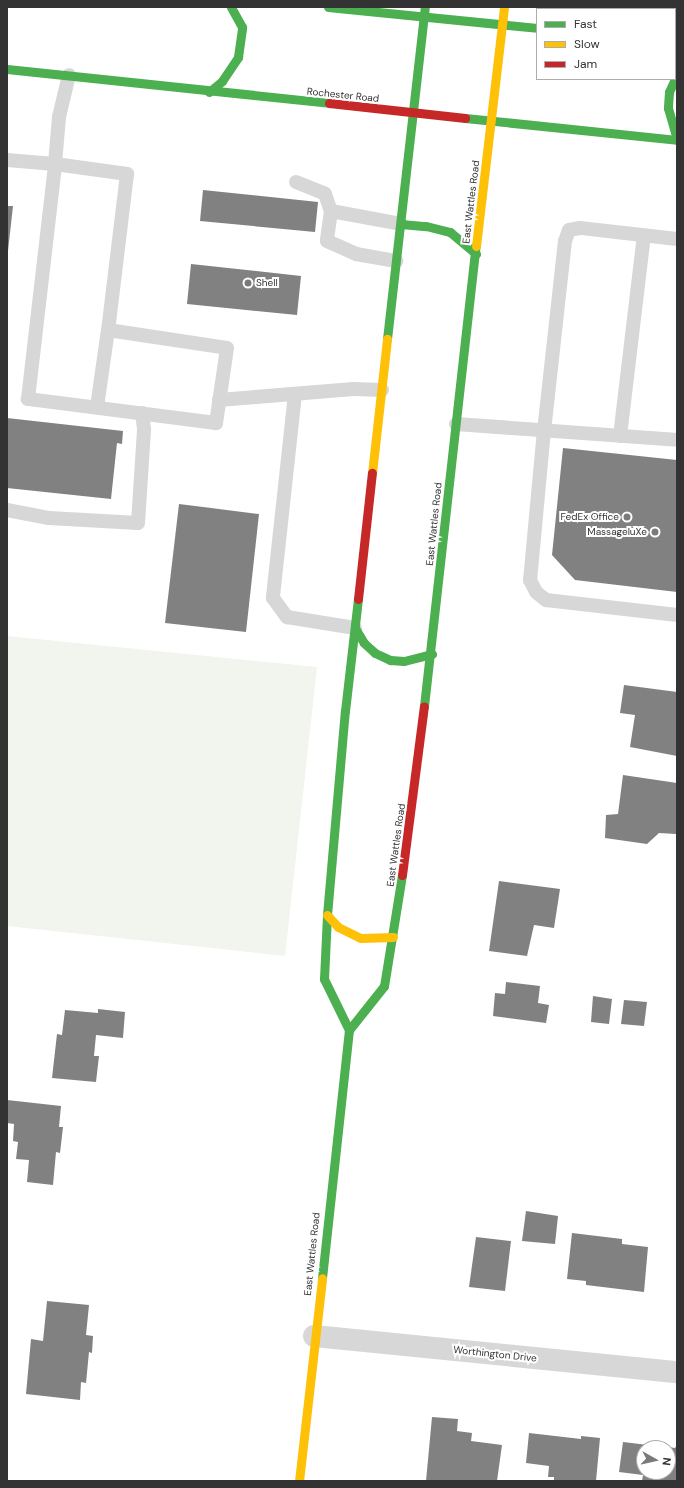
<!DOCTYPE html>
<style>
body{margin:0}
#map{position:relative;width:684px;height:1488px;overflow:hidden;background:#fff;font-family:"DM Sans",sans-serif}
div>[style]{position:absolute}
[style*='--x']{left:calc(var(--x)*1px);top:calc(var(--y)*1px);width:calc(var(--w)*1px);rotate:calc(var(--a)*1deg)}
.green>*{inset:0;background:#f1f5ed}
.building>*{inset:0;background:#818181}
.lane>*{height:14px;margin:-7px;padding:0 7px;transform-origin:7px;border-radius:7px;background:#d7d7d7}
.street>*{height:22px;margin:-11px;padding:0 11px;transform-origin:11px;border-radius:11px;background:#d7d7d7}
.fast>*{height:9px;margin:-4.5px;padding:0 4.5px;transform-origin:4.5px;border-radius:4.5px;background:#4caf50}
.slow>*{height:9px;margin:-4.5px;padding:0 4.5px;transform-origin:4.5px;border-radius:4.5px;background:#ffc107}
.jam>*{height:9px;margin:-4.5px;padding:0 4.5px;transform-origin:4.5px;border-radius:4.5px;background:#c62828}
.dots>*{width:11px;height:11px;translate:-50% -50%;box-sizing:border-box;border:2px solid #fff;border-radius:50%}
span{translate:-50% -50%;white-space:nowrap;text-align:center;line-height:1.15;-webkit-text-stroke:4px #fff;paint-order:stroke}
.street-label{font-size:10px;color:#333}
.poi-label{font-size:10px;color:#333}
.left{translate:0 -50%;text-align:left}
.right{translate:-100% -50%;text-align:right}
.frame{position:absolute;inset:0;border:8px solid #333;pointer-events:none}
.legend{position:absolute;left:536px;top:8px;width:140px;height:72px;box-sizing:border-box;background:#fff;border:1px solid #adadad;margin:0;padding:5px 7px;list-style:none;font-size:12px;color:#333}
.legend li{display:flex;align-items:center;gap:8px;height:20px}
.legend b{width:20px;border:1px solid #adadad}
.north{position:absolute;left:636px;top:1440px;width:40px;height:40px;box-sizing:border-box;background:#fff;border:1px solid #adadad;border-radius:50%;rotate:98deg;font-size:11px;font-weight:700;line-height:16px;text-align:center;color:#333}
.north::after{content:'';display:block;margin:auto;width:14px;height:18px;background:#7a7a7a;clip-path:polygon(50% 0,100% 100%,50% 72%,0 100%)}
</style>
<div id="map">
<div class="green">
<div style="clip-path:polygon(7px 636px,317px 667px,285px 956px,7px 926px)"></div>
</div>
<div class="building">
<div style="clip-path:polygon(203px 190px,318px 202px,315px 232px,200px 221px)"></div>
<div style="clip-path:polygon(7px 206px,13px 206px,8px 251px,7px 251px)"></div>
<div style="clip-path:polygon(191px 264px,301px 276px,297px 315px,187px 304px)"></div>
<div style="clip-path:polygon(7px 418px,123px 431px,122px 444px,117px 443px,111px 499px,7px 488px)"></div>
<div style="clip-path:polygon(563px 448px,677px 460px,677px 592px,575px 580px,552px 555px)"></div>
<div style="clip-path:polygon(179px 504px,259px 514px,246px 632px,165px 623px)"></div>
<div style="clip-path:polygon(624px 685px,677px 692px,677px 756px,630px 747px,635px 715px,620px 713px)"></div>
<div style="clip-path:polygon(623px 775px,677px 783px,676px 834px,659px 833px,647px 844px,605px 838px,606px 815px,618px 814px)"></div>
<div style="clip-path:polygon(499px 881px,560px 889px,554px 928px,534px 925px,527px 956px,489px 951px)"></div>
<div style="clip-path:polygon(506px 982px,540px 986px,538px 1003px,549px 1005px,546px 1023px,493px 1016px,495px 993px,505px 994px)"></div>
<div style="clip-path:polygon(593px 996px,612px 999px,609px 1024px,591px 1022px)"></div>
<div style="clip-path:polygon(624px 1000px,647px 1002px,644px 1026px,621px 1024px)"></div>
<div style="clip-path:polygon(98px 1009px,125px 1012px,123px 1038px,96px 1035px,94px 1056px,99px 1056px,96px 1082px,52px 1078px,57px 1034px,62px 1035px,65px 1010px,98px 1013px)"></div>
<div style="clip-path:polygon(7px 1100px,61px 1106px,59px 1127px,63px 1127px,60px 1153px,56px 1152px,53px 1185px,27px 1182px,29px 1160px,16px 1159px,18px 1142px,13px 1141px,14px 1124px,7px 1123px)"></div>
<div style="clip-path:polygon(526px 1211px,558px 1216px,555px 1244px,522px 1241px)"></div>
<div style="clip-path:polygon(572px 1233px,622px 1239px,622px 1244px,648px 1247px,644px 1292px,586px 1285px,586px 1281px,567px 1279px)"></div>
<div style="clip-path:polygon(476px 1237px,511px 1241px,505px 1291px,469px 1287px)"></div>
<div style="clip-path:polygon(47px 1301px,89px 1305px,86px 1335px,93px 1336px,92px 1353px,89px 1352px,86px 1383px,81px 1382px,80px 1400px,26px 1394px,31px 1339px,43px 1341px)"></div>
<div style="clip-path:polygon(432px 1417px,458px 1419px,457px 1431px,472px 1433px,471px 1441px,502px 1445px,497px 1481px,426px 1481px)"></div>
<div style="clip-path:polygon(529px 1433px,581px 1439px,581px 1436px,600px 1438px,596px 1481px,554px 1481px,554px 1477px,548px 1477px,549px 1466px,526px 1463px)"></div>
<div style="clip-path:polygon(623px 1442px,665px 1447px,644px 1448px,644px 1472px,668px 1472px,668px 1447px,675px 1448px,677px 1445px,677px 1481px,642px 1481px,643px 1475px,619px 1472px)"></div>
</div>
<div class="lane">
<div style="--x:7;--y:160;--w:48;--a:4.8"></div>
<div style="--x:55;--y:164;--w:73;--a:7.9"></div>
<div style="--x:127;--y:174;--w:157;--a:96.9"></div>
<div style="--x:108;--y:330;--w:120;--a:8.6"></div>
<div style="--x:227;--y:348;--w:76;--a:98.3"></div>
<div style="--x:216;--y:423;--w:190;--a:-172.7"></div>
<div style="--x:28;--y:399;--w:237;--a:-83.4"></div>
<div style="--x:55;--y:164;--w:47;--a:-85.1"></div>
<div style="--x:59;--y:117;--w:43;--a:-76.6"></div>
<div style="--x:296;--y:182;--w:31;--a:22"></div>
<div style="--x:325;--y:194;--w:18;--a:71"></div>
<div style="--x:331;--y:211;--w:30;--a:98"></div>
<div style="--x:327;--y:241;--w:32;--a:24"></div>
<div style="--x:356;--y:254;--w:41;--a:9.9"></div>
<div style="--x:331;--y:211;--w:71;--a:10.5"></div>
<div style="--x:677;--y:239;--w:98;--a:-173.5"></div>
<div style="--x:580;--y:228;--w:11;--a:170"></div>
<div style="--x:569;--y:230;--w:12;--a:110"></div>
<div style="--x:565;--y:241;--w:190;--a:96.3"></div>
<div style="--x:544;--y:430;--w:151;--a:95.3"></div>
<div style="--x:530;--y:580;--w:13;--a:63"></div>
<div style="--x:536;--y:592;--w:13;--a:39"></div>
<div style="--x:546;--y:600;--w:132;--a:6.5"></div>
<div style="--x:295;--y:394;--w:205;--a:96.2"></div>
<div style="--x:273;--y:598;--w:24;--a:54"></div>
<div style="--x:287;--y:617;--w:69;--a:9.2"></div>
<div style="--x:219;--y:400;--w:135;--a:-4.7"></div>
<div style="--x:354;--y:389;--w:28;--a:2"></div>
<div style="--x:97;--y:407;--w:78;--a:-81.9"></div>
<div style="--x:456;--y:424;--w:222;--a:4.1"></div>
<div style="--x:620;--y:436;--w:202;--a:-83.2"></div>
<div style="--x:7;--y:510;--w:43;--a:10.8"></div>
<div style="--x:49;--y:518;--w:89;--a:3.2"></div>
<div style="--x:138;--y:523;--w:94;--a:-86.3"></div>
<div style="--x:144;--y:429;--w:16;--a:-97"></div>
</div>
<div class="street">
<div style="--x:314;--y:1336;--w:365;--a:5.7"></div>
</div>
<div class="fast">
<div style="--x:328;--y:7;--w:210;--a:5.7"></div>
<div style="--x:675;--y:43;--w:2;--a:0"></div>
<div style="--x:7;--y:69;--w:324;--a:6"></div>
<div style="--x:675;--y:79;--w:14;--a:115"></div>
<div style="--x:669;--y:92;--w:16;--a:94"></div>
<div style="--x:668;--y:108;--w:33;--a:74"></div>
<div style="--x:209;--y:92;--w:17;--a:-40"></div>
<div style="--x:222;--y:81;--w:29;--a:-56"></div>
<div style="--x:238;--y:57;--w:30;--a:-82"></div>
<div style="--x:242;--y:27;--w:23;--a:-119"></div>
<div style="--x:465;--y:118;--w:213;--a:5.9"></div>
<div style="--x:401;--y:224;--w:25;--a:5"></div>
<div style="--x:426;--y:226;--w:25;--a:14"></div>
<div style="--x:450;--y:232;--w:34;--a:40"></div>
<div style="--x:387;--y:339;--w:334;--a:-83.5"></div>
<div style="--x:355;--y:628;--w:17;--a:59"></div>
<div style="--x:364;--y:643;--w:15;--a:42"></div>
<div style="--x:375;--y:653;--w:17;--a:25"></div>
<div style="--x:390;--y:660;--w:14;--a:4"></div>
<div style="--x:404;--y:661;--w:29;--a:-14"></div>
<div style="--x:424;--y:706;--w:463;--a:-83.6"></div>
<div style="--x:349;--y:1030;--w:57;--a:-116.1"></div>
<div style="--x:324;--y:979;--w:64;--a:-87.3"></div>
<div style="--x:327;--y:915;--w:205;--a:-85"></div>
<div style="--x:345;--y:711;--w:113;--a:-83.4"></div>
<div style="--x:322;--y:1278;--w:249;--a:-83.8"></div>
<div style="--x:349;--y:1030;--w:56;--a:-51.5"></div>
<div style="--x:384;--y:986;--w:112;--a:-80.8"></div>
</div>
<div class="slow">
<div style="--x:476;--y:246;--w:241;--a:-83.3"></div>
<div style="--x:372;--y:473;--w:135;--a:-83.6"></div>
<div style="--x:327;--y:915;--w:16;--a:47"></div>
<div style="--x:338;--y:927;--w:25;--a:26"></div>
<div style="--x:361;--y:938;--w:32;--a:-2"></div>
<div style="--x:299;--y:1481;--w:204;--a:-83.5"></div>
</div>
<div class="jam">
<div style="--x:329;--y:103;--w:137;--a:6.3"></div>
<div style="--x:358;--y:599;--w:127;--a:-83.7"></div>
<div style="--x:402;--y:875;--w:170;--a:-82.6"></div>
</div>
<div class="dots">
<div style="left:248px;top:283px;background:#7a7a7a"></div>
<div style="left:627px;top:517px;background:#7a7a7a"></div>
<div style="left:655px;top:532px;background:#7a7a7a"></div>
</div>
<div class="street-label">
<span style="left:343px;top:95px;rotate:6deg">Rochester Road</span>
<span style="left:471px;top:202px;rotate:-83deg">East Wattles Road</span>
<span style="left:434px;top:524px;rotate:-84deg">East Wattles Road</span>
<span style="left:396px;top:845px;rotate:-82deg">East Wattles Road</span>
<span style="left:312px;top:1254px;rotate:-84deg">East Wattles Road</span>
<span style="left:495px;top:1354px;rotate:6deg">Worthington Drive</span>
</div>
<div class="poi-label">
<span class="left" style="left:256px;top:283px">Shell</span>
<span class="right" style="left:619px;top:517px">FedEx Office</span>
<span class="right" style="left:647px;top:532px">MassageluXe</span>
</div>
<div class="frame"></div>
<ul class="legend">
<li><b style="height:5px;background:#4caf50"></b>Fast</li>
<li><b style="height:5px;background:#ffc107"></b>Slow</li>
<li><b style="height:5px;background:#c62828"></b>Jam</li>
</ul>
<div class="north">N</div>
</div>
